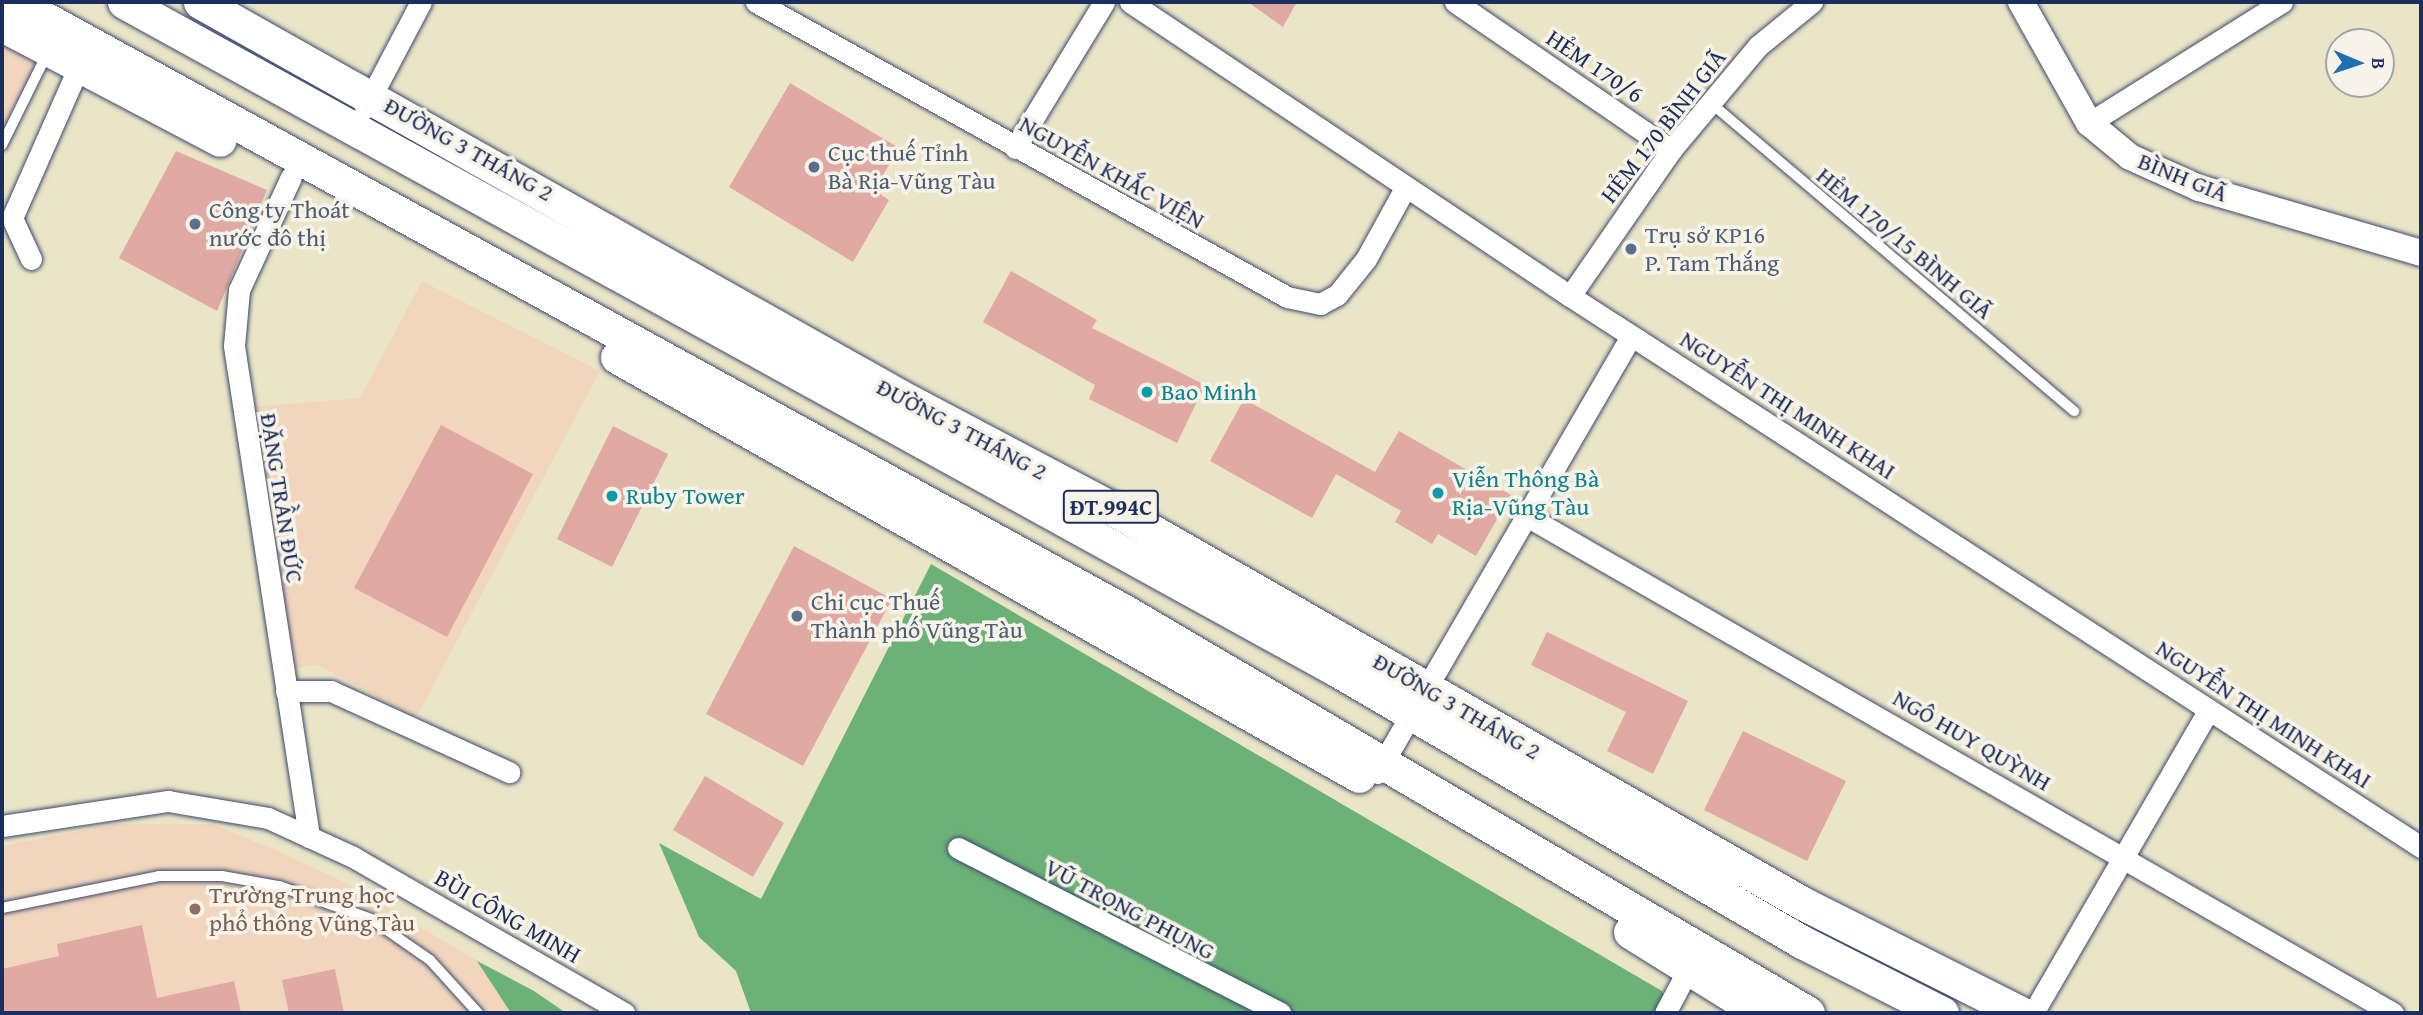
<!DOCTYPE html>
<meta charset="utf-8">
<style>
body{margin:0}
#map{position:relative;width:2423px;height:1015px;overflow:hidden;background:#ebe5c7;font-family:"Gentium Book Plus",serif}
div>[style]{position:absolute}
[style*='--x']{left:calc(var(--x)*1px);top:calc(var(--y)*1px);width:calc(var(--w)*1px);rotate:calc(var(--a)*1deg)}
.built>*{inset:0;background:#f2d5bd}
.forest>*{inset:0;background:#6cb278}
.building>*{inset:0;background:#e0a9a3}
.roads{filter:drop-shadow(0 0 2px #3a4a6e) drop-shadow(0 0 2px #3a4a6e)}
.service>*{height:10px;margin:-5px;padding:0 5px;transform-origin:5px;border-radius:5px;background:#fff}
.minor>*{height:21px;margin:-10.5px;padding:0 10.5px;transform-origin:10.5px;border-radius:10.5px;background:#fff}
.tertiary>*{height:26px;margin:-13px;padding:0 13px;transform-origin:13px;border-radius:13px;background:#fff}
.primary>*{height:33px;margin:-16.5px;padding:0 16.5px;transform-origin:16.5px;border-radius:16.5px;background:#fff}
.dots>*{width:19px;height:19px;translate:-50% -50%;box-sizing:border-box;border:4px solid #f7f3e8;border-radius:50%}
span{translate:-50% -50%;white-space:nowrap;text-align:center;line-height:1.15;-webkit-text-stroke:7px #f7f3e8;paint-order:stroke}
.shield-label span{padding:2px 5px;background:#f7f3e8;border:2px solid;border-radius:5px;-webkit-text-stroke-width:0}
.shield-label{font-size:23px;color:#1b2f5e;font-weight:700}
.street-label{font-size:24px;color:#1b2f5e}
.service-label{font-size:24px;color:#4e5e75}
.left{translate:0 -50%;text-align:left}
.culture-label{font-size:24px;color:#0d838f}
.education-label{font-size:24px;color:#785e54}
.frame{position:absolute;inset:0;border:4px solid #1b2f5e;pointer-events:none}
.north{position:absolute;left:2325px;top:28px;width:70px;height:70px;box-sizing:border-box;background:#f7f3e8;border:2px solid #9fa5b1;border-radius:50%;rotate:92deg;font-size:19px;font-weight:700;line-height:28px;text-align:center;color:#1b2f5e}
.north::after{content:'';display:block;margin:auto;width:24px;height:32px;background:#1f6fb2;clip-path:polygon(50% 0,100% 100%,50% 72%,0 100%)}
</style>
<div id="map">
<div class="built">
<div style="clip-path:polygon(2px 36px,39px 56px,2px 131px)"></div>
<div style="clip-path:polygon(422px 281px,600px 371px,416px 718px,316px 664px,289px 670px,250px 407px,360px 398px)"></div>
<div style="clip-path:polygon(115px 824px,212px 824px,271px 848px,342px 881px,566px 1013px,2px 1013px,2px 846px)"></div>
</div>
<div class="forest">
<div style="clip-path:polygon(931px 564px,1662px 991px,1670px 1013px,751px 1013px,736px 971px,699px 937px,659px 843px,761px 899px)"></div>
<div style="clip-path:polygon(477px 961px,534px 991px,566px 1013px,511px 1013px)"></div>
</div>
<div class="building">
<div style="clip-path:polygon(1248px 2px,1297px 2px,1283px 27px)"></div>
<div style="clip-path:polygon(790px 83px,899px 148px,874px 190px,889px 200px,853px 262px,729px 187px)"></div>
<div style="clip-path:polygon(176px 151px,267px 190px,217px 311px,119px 258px)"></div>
<div style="clip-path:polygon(1011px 271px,1097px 320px,1092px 328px,1205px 385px,1177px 443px,1089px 399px,1095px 385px,983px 322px)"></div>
<div style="clip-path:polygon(1244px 399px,1375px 472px,1399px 431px,1511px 495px,1476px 556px,1438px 534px,1432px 544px,1395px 522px,1401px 511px,1336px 474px,1312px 518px,1210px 461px)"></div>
<div style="clip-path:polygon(441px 425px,533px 474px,447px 637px,354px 588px)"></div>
<div style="clip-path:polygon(613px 426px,668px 454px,612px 567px,557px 539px)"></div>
<div style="clip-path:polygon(794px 546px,892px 599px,803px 766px,706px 714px)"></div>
<div style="clip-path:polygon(1547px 632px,1688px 701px,1653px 774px,1607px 751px,1626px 712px,1531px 665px)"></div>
<div style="clip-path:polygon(1743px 731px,1846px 781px,1807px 861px,1704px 810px)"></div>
<div style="clip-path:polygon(705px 776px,784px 823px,753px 877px,673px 830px)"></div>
<div style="clip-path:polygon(142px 925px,157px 998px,234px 981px,241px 1013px,2px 1013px,2px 969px,59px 956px,57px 944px)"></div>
<div style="clip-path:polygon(335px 969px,344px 1013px,289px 1013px,282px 980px)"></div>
</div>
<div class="roads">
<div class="service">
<div style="--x:1712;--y:104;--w:475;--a:40.3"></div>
<div style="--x:2;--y:145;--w:102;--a:-63.7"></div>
<div style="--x:2;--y:908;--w:160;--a:-11.5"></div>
<div style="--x:159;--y:876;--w:63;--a:0"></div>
<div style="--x:222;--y:876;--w:58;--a:10"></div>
<div style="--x:279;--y:886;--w:98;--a:19.7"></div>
<div style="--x:371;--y:919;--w:72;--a:34.8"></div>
<div style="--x:430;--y:960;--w:72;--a:47.8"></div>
</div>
<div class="minor">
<div style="--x:756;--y:2;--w:607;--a:29.05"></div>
<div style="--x:1287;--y:297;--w:34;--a:12"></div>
<div style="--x:1320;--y:304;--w:19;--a:-28"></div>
<div style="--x:1337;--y:295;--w:46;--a:-51.1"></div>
<div style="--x:1366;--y:259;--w:81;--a:-61.2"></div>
<div style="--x:1130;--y:2;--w:529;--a:33.75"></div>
<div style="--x:1570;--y:296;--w:1014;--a:32.92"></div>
<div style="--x:1455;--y:2;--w:262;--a:34.4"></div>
<div style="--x:365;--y:108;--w:120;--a:-62.2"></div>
<div style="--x:2089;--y:123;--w:228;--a:-32.1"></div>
<div style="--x:1015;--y:148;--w:171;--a:-58.6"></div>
<div style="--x:291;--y:177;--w:124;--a:114.7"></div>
<div style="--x:239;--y:290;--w:56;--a:95.1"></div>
<div style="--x:234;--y:346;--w:497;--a:81.3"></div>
<div style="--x:31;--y:259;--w:45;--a:-114.9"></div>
<div style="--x:12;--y:218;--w:166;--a:-66.2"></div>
<div style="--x:1570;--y:296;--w:178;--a:-55.3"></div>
<div style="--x:1671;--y:150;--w:136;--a:-50.1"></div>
<div style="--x:1758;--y:46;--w:70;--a:-39.2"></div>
<div style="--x:1523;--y:514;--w:1003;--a:29.84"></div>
<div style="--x:286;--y:691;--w:45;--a:0"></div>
<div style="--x:331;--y:691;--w:196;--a:24.5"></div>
<div style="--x:1377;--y:773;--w:505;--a:-59.83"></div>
<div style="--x:2;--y:826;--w:168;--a:-8.6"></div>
<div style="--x:168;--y:801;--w:101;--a:9.6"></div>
<div style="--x:268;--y:818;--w:94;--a:24.6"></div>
<div style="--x:353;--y:857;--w:313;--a:29.9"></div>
<div style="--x:958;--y:848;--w:362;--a:27.1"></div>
<div style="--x:1665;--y:1013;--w:49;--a:-61.9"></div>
<div style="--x:2033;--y:1013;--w:349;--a:-59.9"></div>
</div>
<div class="tertiary">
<div style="--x:2021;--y:2;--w:139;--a:60.7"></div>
<div style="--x:2089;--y:123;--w:53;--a:39.7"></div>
<div style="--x:2130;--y:157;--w:76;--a:24.2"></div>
<div style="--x:2199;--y:188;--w:231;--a:16.3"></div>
</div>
<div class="primary">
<div style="--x:15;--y:2;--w:1267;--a:28.77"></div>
<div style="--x:1126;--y:612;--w:791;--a:30.45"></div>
<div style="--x:124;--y:2;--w:1383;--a:28.85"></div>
<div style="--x:1335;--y:669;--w:541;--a:30.31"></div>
<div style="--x:1802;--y:942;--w:157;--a:26.9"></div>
<div style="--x:200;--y:2;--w:801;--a:29.38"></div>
<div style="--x:898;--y:395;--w:248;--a:27.9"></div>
<div style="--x:1117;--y:511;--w:789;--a:29.78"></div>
<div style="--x:1802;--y:903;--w:245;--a:26.7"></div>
<div style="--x:2;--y:25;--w:246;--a:27.8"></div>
<div style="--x:617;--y:357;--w:852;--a:29.45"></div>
<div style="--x:1630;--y:932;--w:153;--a:31.9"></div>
</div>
</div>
<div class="dots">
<div style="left:814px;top:167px;background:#5c6f8a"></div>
<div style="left:195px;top:224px;background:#5c6f8a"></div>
<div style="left:1631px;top:249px;background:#5c6f8a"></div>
<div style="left:1147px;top:392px;background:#0f9aa8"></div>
<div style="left:1438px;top:493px;background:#0f9aa8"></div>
<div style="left:612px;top:496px;background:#0f9aa8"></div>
<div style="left:797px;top:616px;background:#5c6f8a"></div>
<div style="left:195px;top:909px;background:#8d6e63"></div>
</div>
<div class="shield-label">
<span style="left:1111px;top:507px">ĐT.994C</span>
</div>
<div class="street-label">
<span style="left:1595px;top:66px;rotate:34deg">HẺM 170/6</span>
<span style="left:1663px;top:126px;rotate:-52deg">HẺM 170 BÌNH GIÃ</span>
<span style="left:469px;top:149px;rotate:29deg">ĐƯỜNG 3 THÁNG 2</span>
<span style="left:1112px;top:172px;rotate:29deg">NGUYỄN KHẮC VIỆN</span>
<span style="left:2183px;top:177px;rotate:22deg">BÌNH GIÃ</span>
<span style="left:1905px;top:243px;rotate:40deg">HẺM 170/15 BÌNH GIÃ</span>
<span style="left:1788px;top:405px;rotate:33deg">NGUYỄN THỊ MINH KHAI</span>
<span style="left:962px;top:429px;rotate:28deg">ĐƯỜNG 3 THÁNG 2</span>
<span style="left:282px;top:498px;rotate:81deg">ĐẶNG TRẦN ĐỨC</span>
<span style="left:1457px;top:706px;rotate:30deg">ĐƯỜNG 3 THÁNG 2</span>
<span style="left:2264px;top:714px;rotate:33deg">NGUYỄN THỊ MINH KHAI</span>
<span style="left:1972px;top:740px;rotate:30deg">NGÔ HUY QUỲNH</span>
<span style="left:1130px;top:909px;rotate:28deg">VŨ TRỌNG PHỤNG</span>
<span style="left:508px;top:916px;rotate:30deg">BÙI CÔNG MINH</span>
</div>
<div class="service-label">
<span class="left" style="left:828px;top:167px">Cục thuế Tỉnh<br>Bà Rịa-Vũng Tàu</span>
<span class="left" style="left:209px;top:224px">Công ty Thoát<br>nước đô thị</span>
<span class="left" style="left:1645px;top:249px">Trụ sở KP16<br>P. Tam Thắng</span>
<span class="left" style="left:811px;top:616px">Chi cục Thuế<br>Thành phố Vũng Tàu</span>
</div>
<div class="culture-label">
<span class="left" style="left:1161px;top:392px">Bao Minh</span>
<span class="left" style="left:1452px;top:493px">Viễn Thông Bà<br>Rịa-Vũng Tàu</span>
<span class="left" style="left:626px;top:496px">Ruby Tower</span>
</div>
<div class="education-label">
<span class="left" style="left:209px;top:909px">Trường Trung học<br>phổ thông Vũng Tàu</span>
</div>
<div class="frame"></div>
<div class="north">B</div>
</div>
